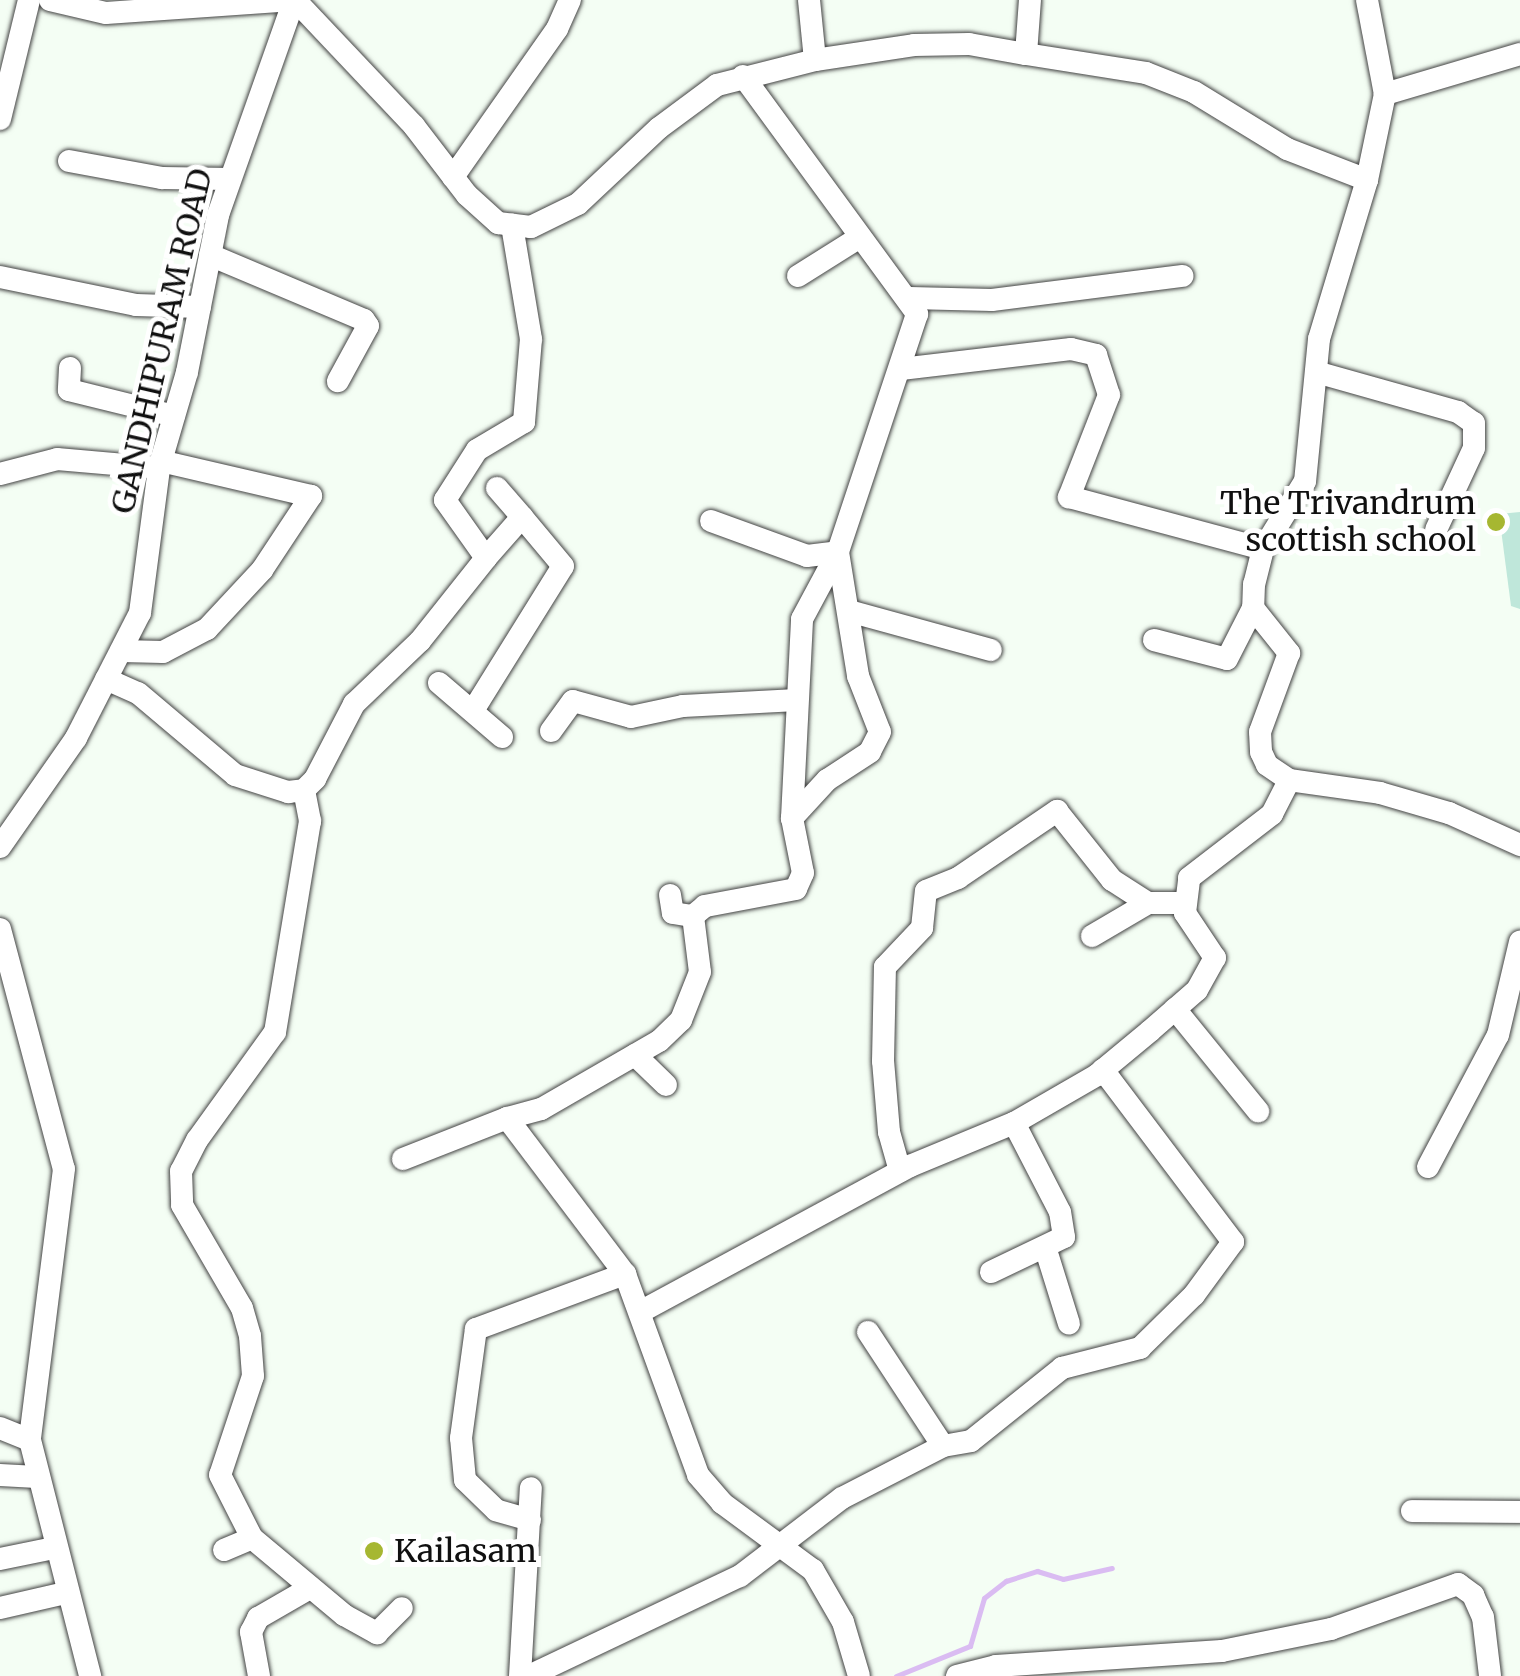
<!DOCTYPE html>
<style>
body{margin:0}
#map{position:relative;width:1520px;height:1676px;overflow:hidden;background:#f4fef4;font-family:Merriweather,serif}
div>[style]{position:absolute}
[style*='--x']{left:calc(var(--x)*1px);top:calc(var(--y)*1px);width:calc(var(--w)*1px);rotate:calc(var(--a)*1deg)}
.green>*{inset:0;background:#bfe7da}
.stream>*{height:5px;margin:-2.5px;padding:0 2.5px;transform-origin:2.5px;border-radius:2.5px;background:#dabcf2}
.roads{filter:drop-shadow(0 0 2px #434343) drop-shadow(0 0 2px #434343)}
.minor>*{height:22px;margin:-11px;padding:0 11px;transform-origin:11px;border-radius:11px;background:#fff}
.dots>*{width:28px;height:28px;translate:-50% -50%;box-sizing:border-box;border:5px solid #fff;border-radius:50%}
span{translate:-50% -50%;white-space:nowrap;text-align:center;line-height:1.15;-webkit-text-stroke:10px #fff;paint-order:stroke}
.street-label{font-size:32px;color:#101010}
.poi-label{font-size:32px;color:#101010}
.right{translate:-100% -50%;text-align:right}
.left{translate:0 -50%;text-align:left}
</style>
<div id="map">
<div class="green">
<div style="clip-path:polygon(1520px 512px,1520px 609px,1511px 606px,1499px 514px)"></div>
</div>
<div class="stream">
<div style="--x:896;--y:1676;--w:80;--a:-22.1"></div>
<div style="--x:970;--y:1646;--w:50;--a:-73.7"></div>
<div style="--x:984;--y:1598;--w:28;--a:-38"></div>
<div style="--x:1006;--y:1581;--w:33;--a:-18"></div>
<div style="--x:1037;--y:1571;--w:27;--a:17"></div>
<div style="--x:1063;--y:1579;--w:50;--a:-12.7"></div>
</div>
<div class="roads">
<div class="minor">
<div style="--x:50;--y:0;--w:57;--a:13.1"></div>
<div style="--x:106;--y:13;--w:184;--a:-4"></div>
<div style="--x:295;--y:0;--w:173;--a:46.6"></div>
<div style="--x:414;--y:126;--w:87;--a:52.5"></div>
<div style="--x:467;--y:195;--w:42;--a:42.1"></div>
<div style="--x:498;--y:223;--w:33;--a:7"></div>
<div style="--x:531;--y:227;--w:52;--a:-26.1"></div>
<div style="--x:578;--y:204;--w:111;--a:-43.2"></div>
<div style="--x:659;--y:128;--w:72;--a:-36.6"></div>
<div style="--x:717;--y:85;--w:101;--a:-14.3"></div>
<div style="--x:815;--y:60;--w:100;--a:-8.6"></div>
<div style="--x:914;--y:45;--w:55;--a:-1"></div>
<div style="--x:969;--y:44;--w:58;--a:10"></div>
<div style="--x:1026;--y:54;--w:54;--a:-85.8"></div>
<div style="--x:809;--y:0;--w:60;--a:84.3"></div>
<div style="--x:1367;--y:0;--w:96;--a:79.2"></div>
<div style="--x:1026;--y:54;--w:121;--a:9"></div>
<div style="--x:1146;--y:73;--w:52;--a:21.6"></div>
<div style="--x:1194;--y:92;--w:109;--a:31.5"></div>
<div style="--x:1287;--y:149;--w:86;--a:21.2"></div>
<div style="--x:1367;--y:180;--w:166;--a:106.8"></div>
<div style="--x:1319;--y:339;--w:143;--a:95.6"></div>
<div style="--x:1305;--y:481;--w:80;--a:121.7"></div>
<div style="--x:1263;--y:549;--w:36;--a:104"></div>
<div style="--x:1254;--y:584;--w:24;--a:92"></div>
<div style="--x:1253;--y:608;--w:58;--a:51.3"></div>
<div style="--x:1289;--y:653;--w:84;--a:110.2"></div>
<div style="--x:1260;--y:732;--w:20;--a:87"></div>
<div style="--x:1261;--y:752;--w:14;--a:65"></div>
<div style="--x:1267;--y:765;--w:27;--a:34"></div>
<div style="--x:1289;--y:780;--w:92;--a:8.1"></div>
<div style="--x:1380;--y:793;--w:72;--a:16.2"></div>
<div style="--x:1449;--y:813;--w:78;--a:24.3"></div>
<div style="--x:743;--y:76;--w:295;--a:53.8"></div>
<div style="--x:917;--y:314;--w:251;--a:108.4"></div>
<div style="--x:838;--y:552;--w:126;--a:80.8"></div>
<div style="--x:858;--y:676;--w:60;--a:68.6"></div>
<div style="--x:880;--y:732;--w:22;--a:117"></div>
<div style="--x:870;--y:752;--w:51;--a:146.9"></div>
<div style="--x:827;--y:780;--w:52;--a:132.6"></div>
<div style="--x:792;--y:818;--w:56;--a:78.7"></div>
<div style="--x:803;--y:873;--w:17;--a:114"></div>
<div style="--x:796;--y:889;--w:93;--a:169.4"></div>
<div style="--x:705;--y:906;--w:16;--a:140"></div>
<div style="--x:693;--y:916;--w:56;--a:82.9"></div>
<div style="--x:700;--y:972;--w:52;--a:111.6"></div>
<div style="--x:681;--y:1020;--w:30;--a:136"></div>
<div style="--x:659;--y:1041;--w:136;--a:150"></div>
<div style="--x:541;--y:1109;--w:35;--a:165"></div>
<div style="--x:507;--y:1118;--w:196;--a:52.9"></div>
<div style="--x:625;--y:1274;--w:214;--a:70"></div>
<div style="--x:698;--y:1475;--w:37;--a:49"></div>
<div style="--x:722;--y:1503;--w:113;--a:36.4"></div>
<div style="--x:813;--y:1570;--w:60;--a:60"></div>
<div style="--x:843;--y:1622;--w:56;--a:73.5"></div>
<div style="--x:0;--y:119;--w:122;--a:-76.3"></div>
<div style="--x:69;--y:161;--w:95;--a:10.4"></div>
<div style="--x:162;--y:178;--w:68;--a:0.8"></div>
<div style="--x:453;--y:177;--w:181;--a:-54.9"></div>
<div style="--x:557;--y:29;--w:32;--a:-66"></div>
<div style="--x:1367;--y:180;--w:88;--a:-78.2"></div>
<div style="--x:1385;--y:94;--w:141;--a:-16.5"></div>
<div style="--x:210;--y:255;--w:167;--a:22.9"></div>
<div style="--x:364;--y:320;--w:7;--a:56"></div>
<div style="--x:368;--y:326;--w:63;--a:118.6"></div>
<div style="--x:798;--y:276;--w:70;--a:-32.1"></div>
<div style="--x:0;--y:277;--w:139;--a:11.6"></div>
<div style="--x:136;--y:305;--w:64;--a:1.8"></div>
<div style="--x:910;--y:298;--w:82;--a:1.4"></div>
<div style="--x:992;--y:300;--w:192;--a:-7.2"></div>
<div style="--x:70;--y:368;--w:22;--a:93"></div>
<div style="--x:69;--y:390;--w:108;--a:13.9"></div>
<div style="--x:901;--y:369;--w:171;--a:-6.7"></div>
<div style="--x:1071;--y:349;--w:26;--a:13"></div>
<div style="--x:1096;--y:355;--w:42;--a:72"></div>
<div style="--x:1109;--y:395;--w:110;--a:111.4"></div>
<div style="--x:1069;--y:497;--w:201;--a:15"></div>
<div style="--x:1316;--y:372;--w:148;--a:15.7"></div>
<div style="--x:1458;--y:412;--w:19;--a:35"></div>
<div style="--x:1474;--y:423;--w:25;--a:90"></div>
<div style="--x:1474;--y:448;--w:90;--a:114.9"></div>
<div style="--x:0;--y:474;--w:59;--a:-14.7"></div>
<div style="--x:57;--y:459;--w:102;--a:5"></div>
<div style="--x:497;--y:488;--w:38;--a:49"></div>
<div style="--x:711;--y:521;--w:102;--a:20"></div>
<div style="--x:807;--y:556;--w:31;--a:-7"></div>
<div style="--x:849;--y:611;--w:147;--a:15.4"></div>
<div style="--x:1154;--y:640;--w:75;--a:14.6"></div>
<div style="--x:1227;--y:659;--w:57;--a:-63"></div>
<div style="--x:121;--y:651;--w:42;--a:1.4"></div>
<div style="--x:163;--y:652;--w:50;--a:-27.6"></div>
<div style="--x:207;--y:629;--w:81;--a:-47"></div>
<div style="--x:262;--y:570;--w:89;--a:-56.5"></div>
<div style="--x:311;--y:496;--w:154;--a:-166.9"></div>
<div style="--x:106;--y:679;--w:35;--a:24"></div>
<div style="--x:138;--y:693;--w:127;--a:40.2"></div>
<div style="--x:235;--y:775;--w:56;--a:17.8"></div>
<div style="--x:288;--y:792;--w:16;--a:-7"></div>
<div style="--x:304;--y:790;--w:16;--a:-45"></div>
<div style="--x:315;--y:779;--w:85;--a:-62.5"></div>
<div style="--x:354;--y:704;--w:91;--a:-43.7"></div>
<div style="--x:420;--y:641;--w:106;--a:-51.5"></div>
<div style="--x:486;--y:558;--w:71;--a:-125.3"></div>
<div style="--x:445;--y:500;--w:59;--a:-57.4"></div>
<div style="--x:477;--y:450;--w:55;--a:-30.8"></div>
<div style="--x:524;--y:422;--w:83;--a:-85.2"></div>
<div style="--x:531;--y:339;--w:116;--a:-99.5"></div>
<div style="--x:439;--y:683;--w:83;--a:40.6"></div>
<div style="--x:474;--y:709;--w:168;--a:-58.1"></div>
<div style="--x:563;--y:566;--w:64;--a:-129.9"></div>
<div style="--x:522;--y:517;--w:55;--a:131.3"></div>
<div style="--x:551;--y:731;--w:37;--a:-54"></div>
<div style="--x:573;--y:701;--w:60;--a:15.4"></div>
<div style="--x:631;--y:717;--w:53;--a:-11.9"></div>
<div style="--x:683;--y:706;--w:114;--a:-3"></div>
<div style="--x:304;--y:790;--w:32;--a:79"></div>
<div style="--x:310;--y:821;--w:214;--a:99.4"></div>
<div style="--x:275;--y:1032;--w:133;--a:125.8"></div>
<div style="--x:197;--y:1140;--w:35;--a:117"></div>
<div style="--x:181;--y:1171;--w:34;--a:88"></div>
<div style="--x:182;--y:1205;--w:119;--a:59.8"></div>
<div style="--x:242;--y:1308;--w:29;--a:74"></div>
<div style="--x:250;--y:1336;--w:40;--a:85.7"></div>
<div style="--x:253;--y:1376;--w:104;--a:108.4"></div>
<div style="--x:220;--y:1475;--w:71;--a:63.1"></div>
<div style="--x:252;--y:1538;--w:120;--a:39.9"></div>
<div style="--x:344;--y:1615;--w:38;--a:29"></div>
<div style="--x:377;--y:1633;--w:35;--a:-45"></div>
<div style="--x:792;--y:818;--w:199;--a:-87.1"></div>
<div style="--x:802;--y:619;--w:76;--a:-61.8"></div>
<div style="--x:0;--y:847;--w:133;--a:-55.1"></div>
<div style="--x:76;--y:738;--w:140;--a:-62.9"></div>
<div style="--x:140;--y:613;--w:146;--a:-82.5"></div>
<div style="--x:159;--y:468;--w:100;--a:-73.7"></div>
<div style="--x:187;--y:372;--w:160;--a:-78.8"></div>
<div style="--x:218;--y:215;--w:228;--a:-70.5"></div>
<div style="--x:670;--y:895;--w:18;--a:81"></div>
<div style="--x:673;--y:913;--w:20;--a:9"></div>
<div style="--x:0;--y:929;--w:248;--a:75.1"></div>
<div style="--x:64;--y:1169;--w:273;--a:97.2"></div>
<div style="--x:30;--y:1440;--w:244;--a:75.7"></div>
<div style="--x:1092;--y:936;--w:65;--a:-30.5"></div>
<div style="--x:1175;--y:1009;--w:132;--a:50.9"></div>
<div style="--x:635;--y:1055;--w:43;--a:44.1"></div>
<div style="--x:403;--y:1159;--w:112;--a:-21.5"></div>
<div style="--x:1428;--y:1167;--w:149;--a:-62.1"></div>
<div style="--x:1498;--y:1035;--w:96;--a:-76.7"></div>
<div style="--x:900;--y:1171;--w:41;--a:-105.8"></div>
<div style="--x:889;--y:1132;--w:71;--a:-94.8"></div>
<div style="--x:883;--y:1061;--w:94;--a:-88.8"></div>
<div style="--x:885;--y:967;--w:54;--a:-46.5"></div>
<div style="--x:922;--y:928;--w:37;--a:-84"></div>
<div style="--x:926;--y:891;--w:35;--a:-22"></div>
<div style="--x:958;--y:878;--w:120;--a:-34.1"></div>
<div style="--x:1057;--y:811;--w:88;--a:51.4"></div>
<div style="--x:1112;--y:880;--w:43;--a:32.6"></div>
<div style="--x:1148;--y:903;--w:35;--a:0"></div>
<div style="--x:1046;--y:1250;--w:77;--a:72.7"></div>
<div style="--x:991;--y:1272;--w:81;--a:-25.6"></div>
<div style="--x:1064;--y:1237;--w:25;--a:-99"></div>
<div style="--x:1060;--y:1212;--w:100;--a:-117.3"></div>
<div style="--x:640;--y:1312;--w:307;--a:-28.4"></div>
<div style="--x:910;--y:1166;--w:113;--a:-22.5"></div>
<div style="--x:1014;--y:1123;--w:96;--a:-30"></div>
<div style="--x:1097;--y:1075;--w:69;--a:-39.7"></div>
<div style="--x:1150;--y:1031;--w:62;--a:-41.1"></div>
<div style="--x:1197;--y:990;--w:37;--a:-61"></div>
<div style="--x:1215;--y:958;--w:54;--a:-123.7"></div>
<div style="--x:1185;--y:913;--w:35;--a:-83"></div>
<div style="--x:1189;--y:878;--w:105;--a:-37.6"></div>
<div style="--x:1272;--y:814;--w:38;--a:-63"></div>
<div style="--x:868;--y:1332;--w:136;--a:56.7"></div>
<div style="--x:0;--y:1428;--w:32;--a:22"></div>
<div style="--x:0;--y:1475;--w:37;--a:3"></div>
<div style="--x:1412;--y:1511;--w:108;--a:0.5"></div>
<div style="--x:530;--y:1520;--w:35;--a:-164"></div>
<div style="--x:496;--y:1510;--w:43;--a:-135.9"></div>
<div style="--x:465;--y:1480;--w:42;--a:-95.4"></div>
<div style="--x:461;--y:1438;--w:110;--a:-82.2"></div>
<div style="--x:476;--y:1329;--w:159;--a:-20.3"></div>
<div style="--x:224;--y:1550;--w:30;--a:-23"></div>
<div style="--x:0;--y:1559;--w:55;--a:-11.5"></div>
<div style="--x:0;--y:1608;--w:67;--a:-13"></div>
<div style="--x:259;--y:1676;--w:45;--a:-100.3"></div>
<div style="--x:251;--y:1632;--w:16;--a:-63"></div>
<div style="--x:258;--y:1618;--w:60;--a:-30"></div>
<div style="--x:520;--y:1676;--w:188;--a:-86.7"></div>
<div style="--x:529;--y:1676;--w:233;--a:-25.4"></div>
<div style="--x:740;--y:1576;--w:128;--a:-37.4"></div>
<div style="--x:842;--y:1498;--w:114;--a:-27.2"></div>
<div style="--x:943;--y:1446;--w:28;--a:-10"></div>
<div style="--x:971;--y:1441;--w:117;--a:-38.7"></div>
<div style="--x:1062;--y:1368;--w:81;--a:-14.4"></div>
<div style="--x:1140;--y:1348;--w:76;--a:-44.5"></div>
<div style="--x:1194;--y:1295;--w:66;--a:-53.7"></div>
<div style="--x:1233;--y:1242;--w:216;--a:-127.1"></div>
<div style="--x:957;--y:1676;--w:40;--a:-14.4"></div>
<div style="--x:996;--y:1666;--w:226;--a:-3.8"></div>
<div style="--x:1222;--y:1651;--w:111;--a:-11.4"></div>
<div style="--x:1331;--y:1629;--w:135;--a:-19.5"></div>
<div style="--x:1458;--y:1584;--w:19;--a:36"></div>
<div style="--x:1473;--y:1595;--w:24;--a:66"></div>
<div style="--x:1483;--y:1617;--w:59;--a:83.2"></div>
</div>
</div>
<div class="dots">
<div style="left:1496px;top:522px;background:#a6b731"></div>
<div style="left:374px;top:1551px;background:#a6b731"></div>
</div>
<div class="street-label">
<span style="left:162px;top:341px;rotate:-77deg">GANDHIPURAM ROAD</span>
</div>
<div class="poi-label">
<span class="right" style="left:1476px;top:522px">The Trivandrum<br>scottish school</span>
<span class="left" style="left:394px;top:1551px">Kailasam</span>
</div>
</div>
